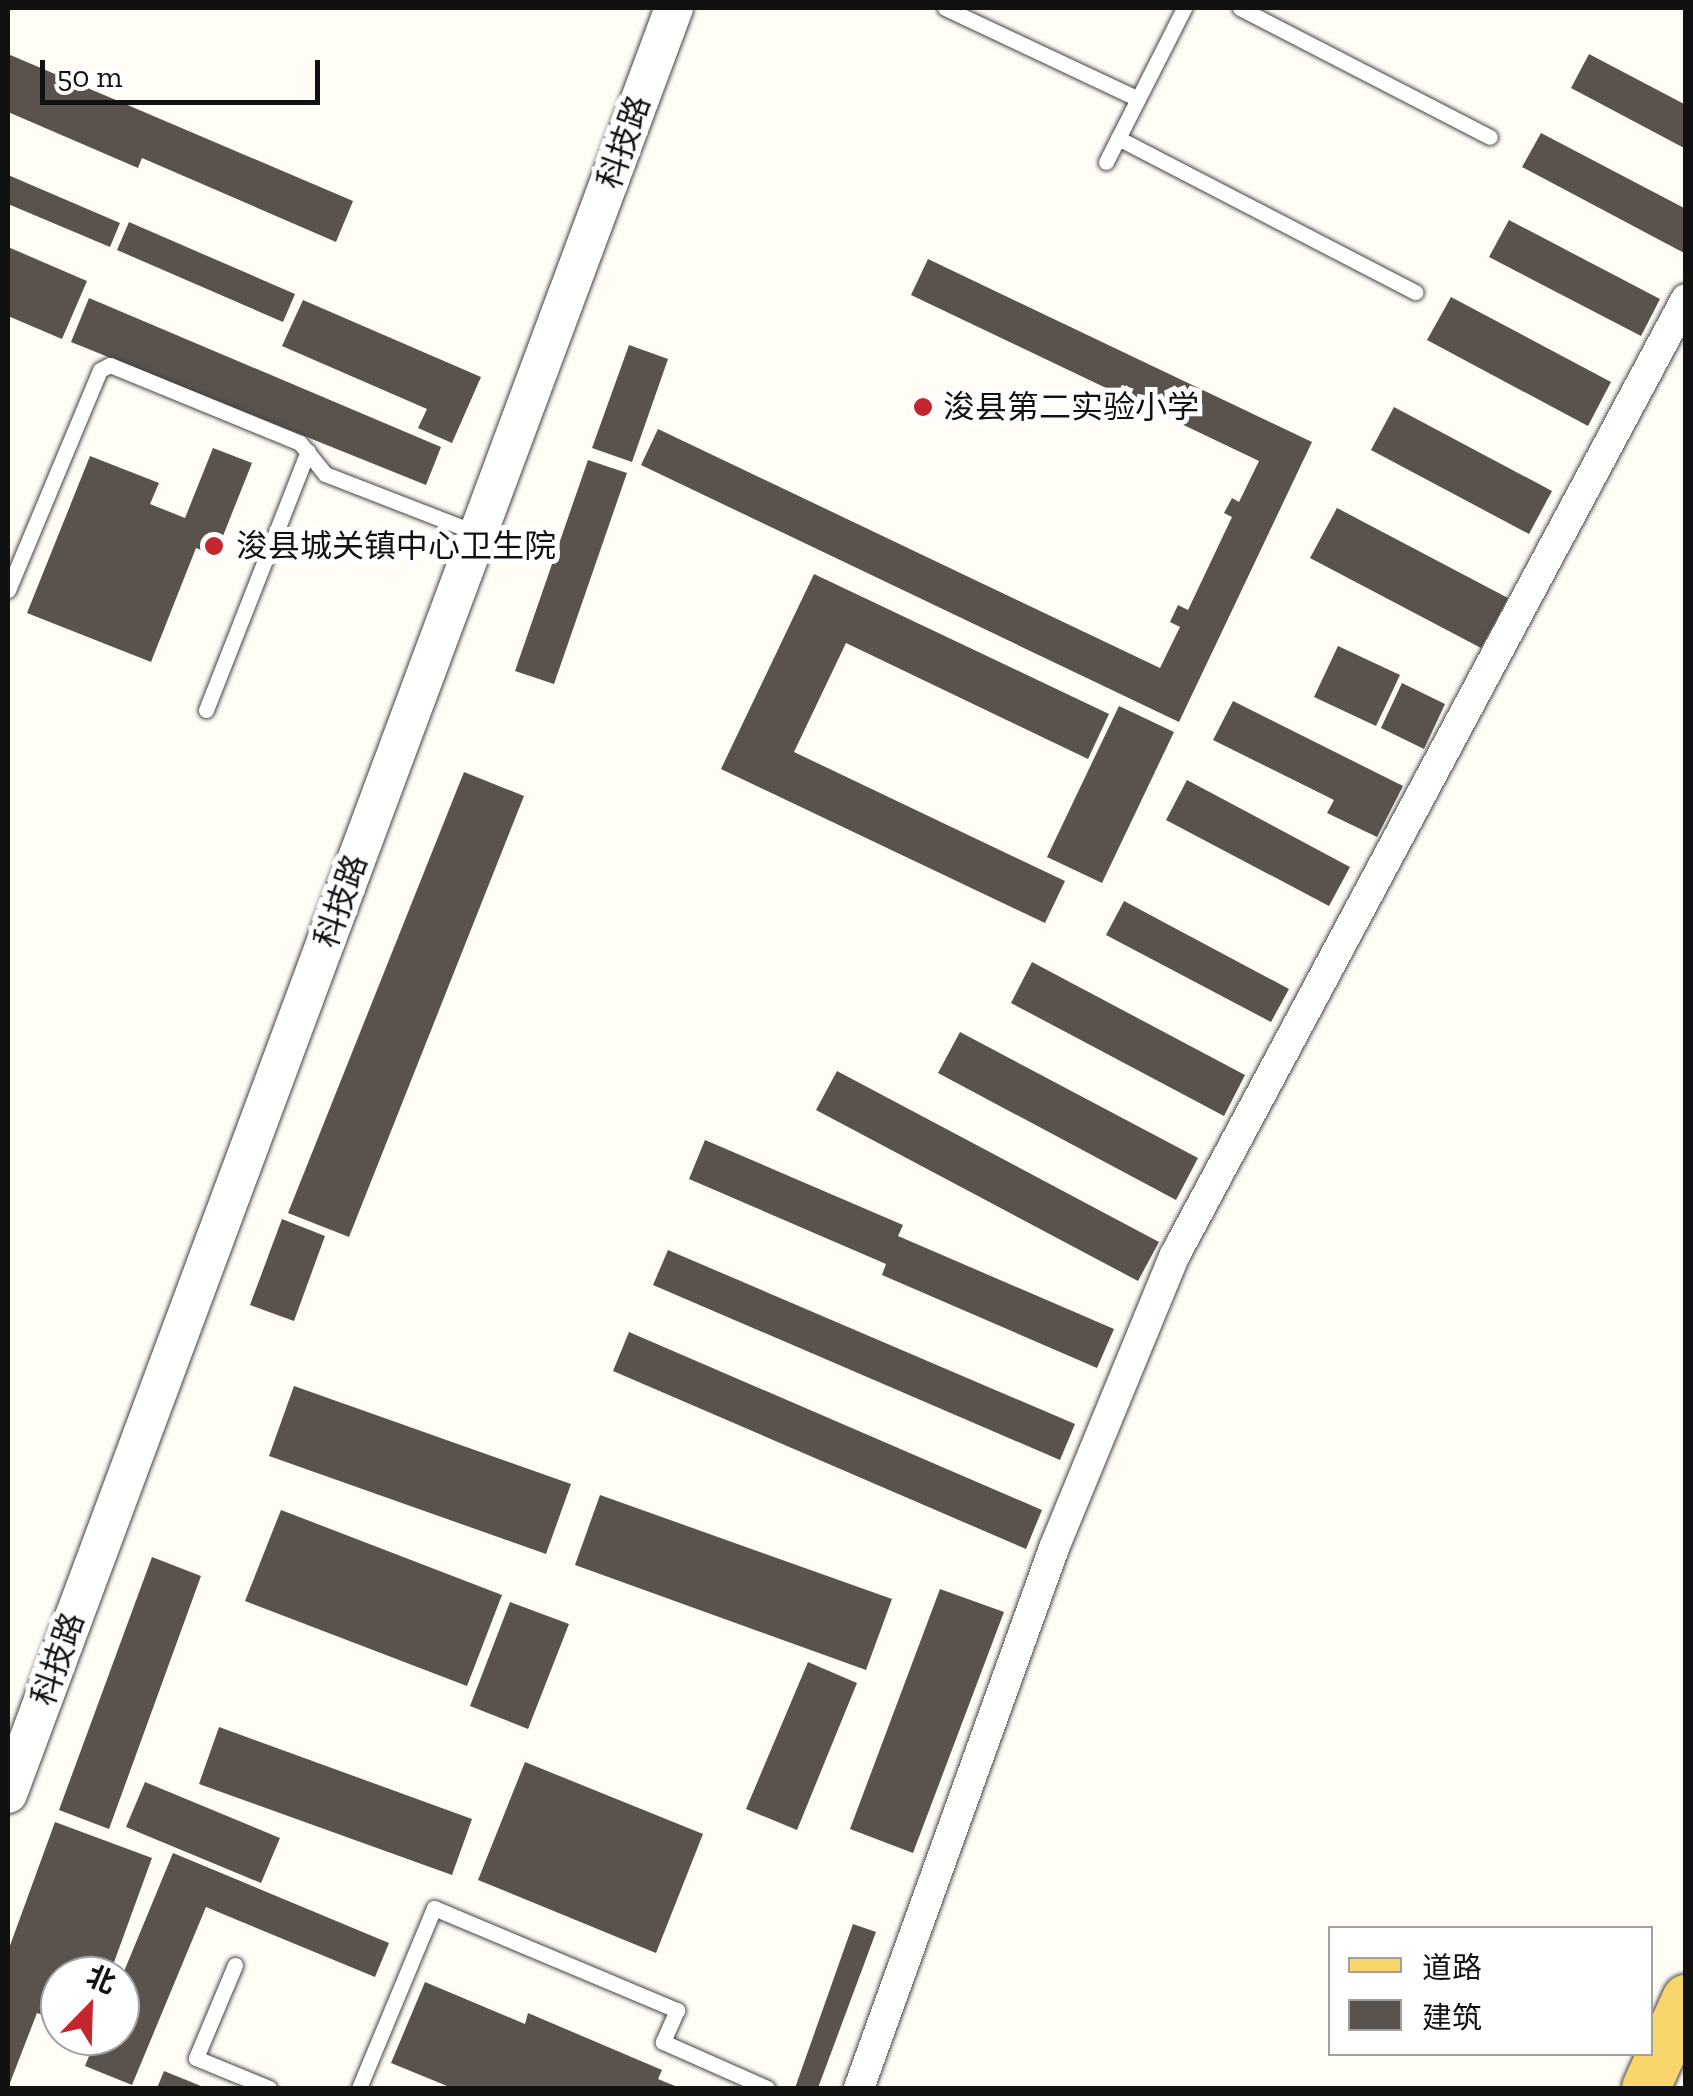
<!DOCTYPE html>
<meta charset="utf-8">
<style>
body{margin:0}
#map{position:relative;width:1693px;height:2096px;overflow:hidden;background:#fffdf5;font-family:"Zilla Slab","Noto Sans SC",serif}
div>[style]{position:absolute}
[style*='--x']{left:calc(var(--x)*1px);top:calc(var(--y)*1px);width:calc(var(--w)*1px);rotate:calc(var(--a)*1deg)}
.building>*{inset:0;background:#5a524d}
.roads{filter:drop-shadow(0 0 2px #444) drop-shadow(0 0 2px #444)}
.service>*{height:15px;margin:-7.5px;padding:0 7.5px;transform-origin:7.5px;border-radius:7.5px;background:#fff}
.minor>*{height:30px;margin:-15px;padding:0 15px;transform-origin:15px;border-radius:15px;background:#fff}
.tertiary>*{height:38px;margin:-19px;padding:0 19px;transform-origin:19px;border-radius:19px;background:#fff}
.primary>*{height:48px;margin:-24px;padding:0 24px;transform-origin:24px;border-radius:24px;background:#f9d66b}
.dots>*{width:28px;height:28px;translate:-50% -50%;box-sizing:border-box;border:5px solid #fff;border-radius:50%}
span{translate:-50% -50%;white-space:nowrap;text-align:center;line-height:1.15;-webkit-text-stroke:10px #fff;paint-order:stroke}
.street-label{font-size:32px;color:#111}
.poi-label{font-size:32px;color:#111}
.left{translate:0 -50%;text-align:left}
.frame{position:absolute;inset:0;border:10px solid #111;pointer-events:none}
.legend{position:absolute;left:1328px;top:1926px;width:325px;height:130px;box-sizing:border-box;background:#fff;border:2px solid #a0a0a0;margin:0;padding:12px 18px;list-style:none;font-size:30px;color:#111}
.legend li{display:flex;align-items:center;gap:20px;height:50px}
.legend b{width:50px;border:2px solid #a0a0a0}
.north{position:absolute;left:40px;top:1956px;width:100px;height:100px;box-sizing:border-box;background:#fff;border:2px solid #a0a0a0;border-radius:50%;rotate:23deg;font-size:28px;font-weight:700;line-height:40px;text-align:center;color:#111}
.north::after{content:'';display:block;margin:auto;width:35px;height:45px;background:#c4262e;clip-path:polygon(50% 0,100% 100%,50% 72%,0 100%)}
.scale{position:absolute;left:40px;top:60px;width:280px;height:45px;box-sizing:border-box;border:5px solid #111;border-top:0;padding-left:12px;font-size:30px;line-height:35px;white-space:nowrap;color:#111;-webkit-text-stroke:8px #fff;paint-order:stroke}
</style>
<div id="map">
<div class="building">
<div style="clip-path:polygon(8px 54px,353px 201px,336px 242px,142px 158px,138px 168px,8px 112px)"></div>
<div style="clip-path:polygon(1589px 54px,1686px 105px,1686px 149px,1571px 88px)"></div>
<div style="clip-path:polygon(1541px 133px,1686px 209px,1686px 254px,1522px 167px)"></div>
<div style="clip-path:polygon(8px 175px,120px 223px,110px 247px,8px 204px)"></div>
<div style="clip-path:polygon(1509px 220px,1660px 299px,1641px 336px,1489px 257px)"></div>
<div style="clip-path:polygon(129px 222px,295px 294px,283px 322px,117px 250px)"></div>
<div style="clip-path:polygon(8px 247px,87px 281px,62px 339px,8px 316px)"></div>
<div style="clip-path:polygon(928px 259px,1312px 442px,1179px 722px,641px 465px,658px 429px,1160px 668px,1180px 627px,1170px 622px,1178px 605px,1188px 610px,1232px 517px,1224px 513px,1232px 498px,1239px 502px,1259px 461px,911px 295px)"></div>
<div style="clip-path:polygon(1451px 297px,1611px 382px,1588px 426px,1427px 340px)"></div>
<div style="clip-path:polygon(89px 298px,441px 447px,426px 485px,71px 342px)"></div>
<div style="clip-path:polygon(303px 300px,481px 377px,452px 443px,418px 428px,427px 409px,282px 346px)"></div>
<div style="clip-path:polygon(629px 345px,668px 359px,632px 462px,592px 448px)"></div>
<div style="clip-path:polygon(1394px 407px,1552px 491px,1529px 534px,1371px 450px)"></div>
<div style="clip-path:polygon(213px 448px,252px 463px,215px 556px,196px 548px,151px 662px,27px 613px,90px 456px,159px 483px,150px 504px,185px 518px)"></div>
<div style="clip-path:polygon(588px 460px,627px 473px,554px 684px,515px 671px)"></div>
<div style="clip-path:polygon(1337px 508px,1508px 598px,1481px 648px,1310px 558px)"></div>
<div style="clip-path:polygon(814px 574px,1109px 714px,1088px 759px,846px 643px,794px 752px,1065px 881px,1045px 923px,721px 769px)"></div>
<div style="clip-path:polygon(1338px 646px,1400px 675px,1376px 726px,1314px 697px)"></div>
<div style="clip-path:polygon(1402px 683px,1445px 704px,1424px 749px,1381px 728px)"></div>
<div style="clip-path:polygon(1233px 701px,1403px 786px,1377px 837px,1327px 813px,1334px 800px,1213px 740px)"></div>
<div style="clip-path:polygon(1119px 706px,1174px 732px,1102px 883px,1047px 857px)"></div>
<div style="clip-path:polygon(464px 772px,524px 796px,349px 1237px,288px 1213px)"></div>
<div style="clip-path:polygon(1187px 780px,1350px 867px,1329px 906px,1166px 820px)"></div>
<div style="clip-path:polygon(1124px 901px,1289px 989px,1271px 1022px,1106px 935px)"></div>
<div style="clip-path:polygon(1032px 962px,1245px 1075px,1224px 1116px,1011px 1003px)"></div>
<div style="clip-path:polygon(960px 1032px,1198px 1158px,1176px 1200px,938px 1073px)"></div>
<div style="clip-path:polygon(837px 1071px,1159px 1242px,1138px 1281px,816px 1110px)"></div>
<div style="clip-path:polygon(705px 1140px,903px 1225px,898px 1236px,1114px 1329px,1097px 1368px,882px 1275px,886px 1264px,689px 1179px)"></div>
<div style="clip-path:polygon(282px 1219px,325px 1236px,294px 1321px,250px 1305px)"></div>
<div style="clip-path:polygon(668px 1250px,1075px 1424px,1060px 1460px,653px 1285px)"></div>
<div style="clip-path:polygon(629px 1332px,1042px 1510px,1026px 1549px,613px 1371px)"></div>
<div style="clip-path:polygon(294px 1386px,571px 1484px,546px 1554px,269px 1456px)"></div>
<div style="clip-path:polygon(600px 1495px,892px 1599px,866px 1670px,575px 1565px)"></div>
<div style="clip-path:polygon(281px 1510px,502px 1595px,467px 1686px,245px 1601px)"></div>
<div style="clip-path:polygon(152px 1557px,201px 1576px,109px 1829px,59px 1810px)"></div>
<div style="clip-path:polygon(940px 1589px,1004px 1612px,913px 1853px,850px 1829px)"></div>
<div style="clip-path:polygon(510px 1602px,569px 1624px,528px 1729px,470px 1706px)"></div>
<div style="clip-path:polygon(808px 1662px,857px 1683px,797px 1830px,746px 1809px)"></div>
<div style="clip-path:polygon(219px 1727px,472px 1819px,452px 1875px,199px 1784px)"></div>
<div style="clip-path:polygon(525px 1762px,703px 1834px,656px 1953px,478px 1880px)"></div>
<div style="clip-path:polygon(145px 1782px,280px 1838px,261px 1883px,126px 1827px)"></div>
<div style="clip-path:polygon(55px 1822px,152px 1858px,109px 1976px,60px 1976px,60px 2021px,37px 2013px,8px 2088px,8px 1951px)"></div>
<div style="clip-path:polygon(173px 1853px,389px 1943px,375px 1977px,206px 1907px,132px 2085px,85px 2066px,97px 2036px,120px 2036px,120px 1981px)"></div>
<div style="clip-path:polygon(853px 1924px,876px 1932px,818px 2088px,795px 2088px)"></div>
<div style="clip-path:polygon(425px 1982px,525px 2024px,528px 2013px,662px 2070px,658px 2079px,680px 2088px,452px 2088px,391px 2063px)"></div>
<div style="clip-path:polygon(164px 2071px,206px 2088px,157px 2088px)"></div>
</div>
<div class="roads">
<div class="service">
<div style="--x:945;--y:8;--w:213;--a:25.2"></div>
<div style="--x:1240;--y:8;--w:281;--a:27.3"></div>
<div style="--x:1118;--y:138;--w:335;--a:27.4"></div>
<div style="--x:1106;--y:162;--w:173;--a:-63.1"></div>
<div style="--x:8;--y:590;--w:238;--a:-67.3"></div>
<div style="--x:100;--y:370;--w:11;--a:-27"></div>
<div style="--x:110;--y:365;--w:205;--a:22.3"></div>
<div style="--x:300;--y:443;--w:40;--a:51"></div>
<div style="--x:325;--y:474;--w:163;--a:21.2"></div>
<div style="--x:206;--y:710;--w:278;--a:-68.5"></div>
<div style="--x:235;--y:1965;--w:101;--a:112.8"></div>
<div style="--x:196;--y:2058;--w:79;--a:22.3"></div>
<div style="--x:359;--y:2088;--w:195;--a:-67.4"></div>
<div style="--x:434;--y:1908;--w:264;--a:22.8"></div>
<div style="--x:677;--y:2010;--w:35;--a:114"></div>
<div style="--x:663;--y:2042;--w:114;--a:23.9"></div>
</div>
<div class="minor">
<div style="--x:859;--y:2088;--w:574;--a:-70.14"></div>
<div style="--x:1054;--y:1548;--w:317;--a:-67.6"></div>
<div style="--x:1175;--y:1255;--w:1084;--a:-61.87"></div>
</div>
<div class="tertiary">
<div style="--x:8;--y:1794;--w:1906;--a:-69.55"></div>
</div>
<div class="primary">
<div style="--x:1646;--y:2088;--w:98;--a:-65.8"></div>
</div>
</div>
<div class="dots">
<div style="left:923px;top:407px;background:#c4262e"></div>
<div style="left:214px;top:546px;background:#c4262e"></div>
</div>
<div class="street-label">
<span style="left:624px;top:142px;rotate:-70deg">科技路</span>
<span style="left:341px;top:901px;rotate:-70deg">科技路</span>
<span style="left:58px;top:1659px;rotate:-70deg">科技路</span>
</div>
<div class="poi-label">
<span class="left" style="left:943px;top:407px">浚县第二实验小学</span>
<span class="left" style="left:236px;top:546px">浚县城关镇中心卫生院</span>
</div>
<div class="frame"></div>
<ul class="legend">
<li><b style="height:12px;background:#f9d66b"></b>道路</li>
<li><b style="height:28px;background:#5a524d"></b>建筑</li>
</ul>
<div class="north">北</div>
<div class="scale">50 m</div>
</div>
